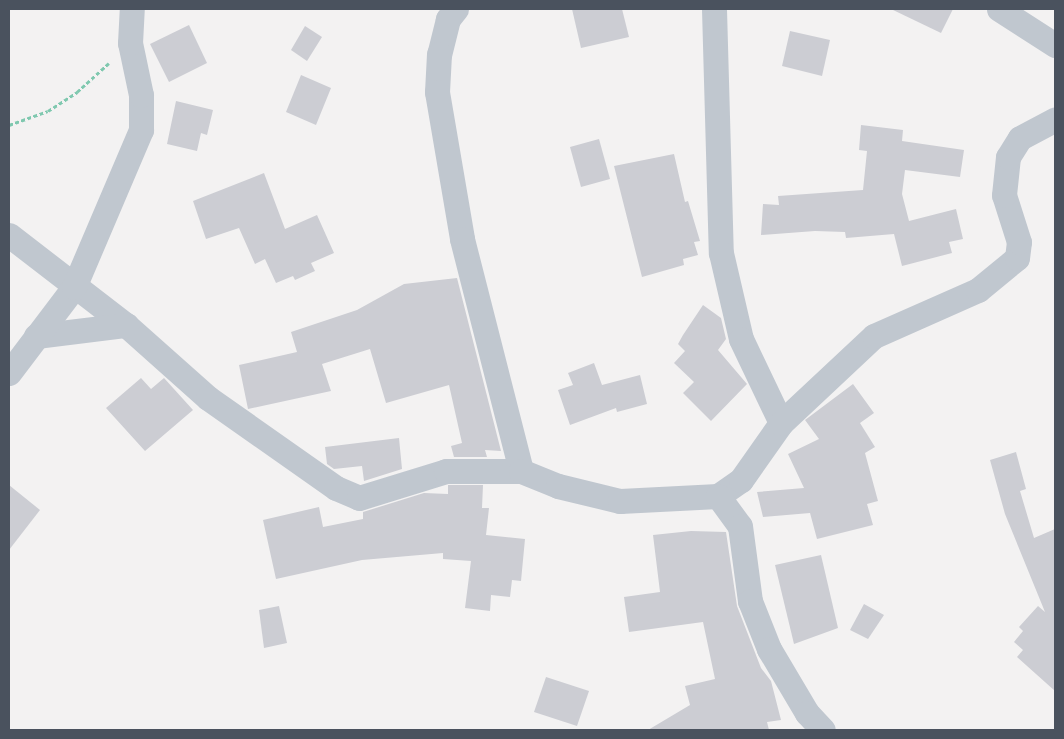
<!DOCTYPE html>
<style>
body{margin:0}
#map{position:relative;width:1064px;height:739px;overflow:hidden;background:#f3f2f2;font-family:"Roboto Condensed",sans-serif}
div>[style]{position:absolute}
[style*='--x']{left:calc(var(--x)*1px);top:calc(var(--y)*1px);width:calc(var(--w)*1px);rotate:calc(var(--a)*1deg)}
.building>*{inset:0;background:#cccdd3}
.path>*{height:3px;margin-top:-1.5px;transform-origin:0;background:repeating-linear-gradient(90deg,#7fc8af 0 4px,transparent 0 6.5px)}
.street>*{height:25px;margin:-12.5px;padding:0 12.5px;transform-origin:12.5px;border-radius:12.5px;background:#c0c7cf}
span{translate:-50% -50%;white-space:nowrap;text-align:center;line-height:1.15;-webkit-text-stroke:4px #fff;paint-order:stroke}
.frame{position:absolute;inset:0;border:10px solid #4a525e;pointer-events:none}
</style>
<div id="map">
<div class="building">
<div style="clip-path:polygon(572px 9px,622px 9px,629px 37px,581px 48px)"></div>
<div style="clip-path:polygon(891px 9px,953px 9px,941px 33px)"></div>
<div style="clip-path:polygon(189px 25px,207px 63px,169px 82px,150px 44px)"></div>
<div style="clip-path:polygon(305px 26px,322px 37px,307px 61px,291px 50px)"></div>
<div style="clip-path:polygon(790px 31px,830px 40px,822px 76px,782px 66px)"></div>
<div style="clip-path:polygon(301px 75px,331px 88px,316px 125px,286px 112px)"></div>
<div style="clip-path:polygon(176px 101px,213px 110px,207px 135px,201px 133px,197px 151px,167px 144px)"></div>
<div style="clip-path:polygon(861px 125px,903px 130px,902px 141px,964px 150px,960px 177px,905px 170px,902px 194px,909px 221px,956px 209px,963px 239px,949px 242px,952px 253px,902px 266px,894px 234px,846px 238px,845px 232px,815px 231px,761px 235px,763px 204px,779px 205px,778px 196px,863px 190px,867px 151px,859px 150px)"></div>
<div style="clip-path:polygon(599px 139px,610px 179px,581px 187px,570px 147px)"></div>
<div style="clip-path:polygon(674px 154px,685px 202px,688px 201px,700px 241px,694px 242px,698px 255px,683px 259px,684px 265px,642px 277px,614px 166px)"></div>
<div style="clip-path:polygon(264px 173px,285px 229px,317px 215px,334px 253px,311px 263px,315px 271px,295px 280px,293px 276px,276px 283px,265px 259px,255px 264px,239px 228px,206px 239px,193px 201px)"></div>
<div style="clip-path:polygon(457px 278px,501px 451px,485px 450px,487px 457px,454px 457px,451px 446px,462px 443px,449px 385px,386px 403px,370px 349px,322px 364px,331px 391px,248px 409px,239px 365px,297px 352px,291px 332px,357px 310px,404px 284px)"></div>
<div style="clip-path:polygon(703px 305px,721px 318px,726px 339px,718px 350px,747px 384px,711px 421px,683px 393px,694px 382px,674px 363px,685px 351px,678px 344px,683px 335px)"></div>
<div style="clip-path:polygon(594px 363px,602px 385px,640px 375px,647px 404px,617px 412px,616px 408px,570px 425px,558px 390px,573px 385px,568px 373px)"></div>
<div style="clip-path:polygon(141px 378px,151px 389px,164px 378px,193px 410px,145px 451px,106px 408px)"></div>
<div style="clip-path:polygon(853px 384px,874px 413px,860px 423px,875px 447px,865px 453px,878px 501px,867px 504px,873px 525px,817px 539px,810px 513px,763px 517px,757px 492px,804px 488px,788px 454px,819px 439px,805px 420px)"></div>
<div style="clip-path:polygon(399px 438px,402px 469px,364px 481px,362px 466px,334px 469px,327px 464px,325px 447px)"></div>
<div style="clip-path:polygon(1016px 452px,1026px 489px,1020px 491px,1034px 538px,1055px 529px,1055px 691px,1017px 657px,1023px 650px,1014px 642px,1023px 631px,1019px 627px,1038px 606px,1045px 612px,1005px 514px,990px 460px)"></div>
<div style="clip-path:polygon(9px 485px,40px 510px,9px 550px)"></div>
<div style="clip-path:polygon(448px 485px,483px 485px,482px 508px,489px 508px,486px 535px,525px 539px,521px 581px,512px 580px,510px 597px,491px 595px,490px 611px,465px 608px,471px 561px,443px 559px,443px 553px,362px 560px,276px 579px,263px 520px,319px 507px,323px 527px,363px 519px,363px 512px,424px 493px,448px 494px)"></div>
<div style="clip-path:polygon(691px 531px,726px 532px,737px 606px,761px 668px,771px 681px,781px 720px,767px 722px,769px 730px,648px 730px,690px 705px,685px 686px,715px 679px,703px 622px,629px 632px,624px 597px,660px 592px,653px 535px)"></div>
<div style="clip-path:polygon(821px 555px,838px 628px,794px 644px,775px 565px)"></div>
<div style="clip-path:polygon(864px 604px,884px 615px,868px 639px,850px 630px)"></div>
<div style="clip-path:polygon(279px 606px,287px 643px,264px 648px,259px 610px)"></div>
<div style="clip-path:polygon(546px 677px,589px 691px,577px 726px,534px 712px)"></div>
</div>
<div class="path">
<div style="--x:9;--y:125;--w:41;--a:-19.7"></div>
<div style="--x:48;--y:111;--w:35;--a:-33"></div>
<div style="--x:77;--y:92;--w:43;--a:-42.2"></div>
</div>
<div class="street">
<div style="--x:456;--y:9;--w:13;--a:129"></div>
<div style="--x:448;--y:19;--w:36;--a:104"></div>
<div style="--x:439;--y:54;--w:38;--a:93"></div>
<div style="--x:437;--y:92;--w:149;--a:80.3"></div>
<div style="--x:462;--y:239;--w:239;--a:75.7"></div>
<div style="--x:714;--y:9;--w:244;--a:88.4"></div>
<div style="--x:721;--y:253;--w:88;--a:76.9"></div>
<div style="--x:741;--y:339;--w:93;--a:64.5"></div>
<div style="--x:999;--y:9;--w:67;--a:32.7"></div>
<div style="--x:9;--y:235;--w:148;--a:37.6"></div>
<div style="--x:126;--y:325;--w:110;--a:41.7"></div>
<div style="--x:208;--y:398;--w:156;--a:35.1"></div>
<div style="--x:336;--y:488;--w:25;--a:23"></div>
<div style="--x:359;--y:498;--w:91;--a:-17.2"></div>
<div style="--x:446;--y:471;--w:75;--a:0"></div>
<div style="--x:521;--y:471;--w:40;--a:22"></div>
<div style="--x:558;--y:486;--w:64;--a:13.6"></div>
<div style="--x:620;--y:501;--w:98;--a:-2.9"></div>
<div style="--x:718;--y:496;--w:28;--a:-35"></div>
<div style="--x:741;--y:480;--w:70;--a:-54.9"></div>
<div style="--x:781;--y:423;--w:127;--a:-43.1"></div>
<div style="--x:874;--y:336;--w:114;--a:-23.9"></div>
<div style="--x:978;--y:290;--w:50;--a:-39.4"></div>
<div style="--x:1017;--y:258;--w:16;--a:-83"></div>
<div style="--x:1019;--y:242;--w:49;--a:-107.7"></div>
<div style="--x:1004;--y:195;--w:38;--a:-84"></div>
<div style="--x:1008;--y:157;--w:22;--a:-58"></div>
<div style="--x:1020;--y:138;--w:40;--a:-28"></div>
<div style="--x:36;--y:336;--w:91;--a:-7"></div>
<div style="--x:9;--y:373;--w:108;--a:-52.9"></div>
<div style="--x:74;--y:287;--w:171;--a:-66.9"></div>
<div style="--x:141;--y:130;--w:35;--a:-90"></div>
<div style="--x:141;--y:95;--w:53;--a:-101.9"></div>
<div style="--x:130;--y:43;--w:34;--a:-87"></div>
<div style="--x:718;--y:496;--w:37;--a:54"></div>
<div style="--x:740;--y:526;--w:76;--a:82.4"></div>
<div style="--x:750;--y:601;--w:52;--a:68.4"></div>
<div style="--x:769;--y:649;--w:74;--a:59.3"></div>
<div style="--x:807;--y:713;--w:23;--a:47"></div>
</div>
<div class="frame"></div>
</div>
